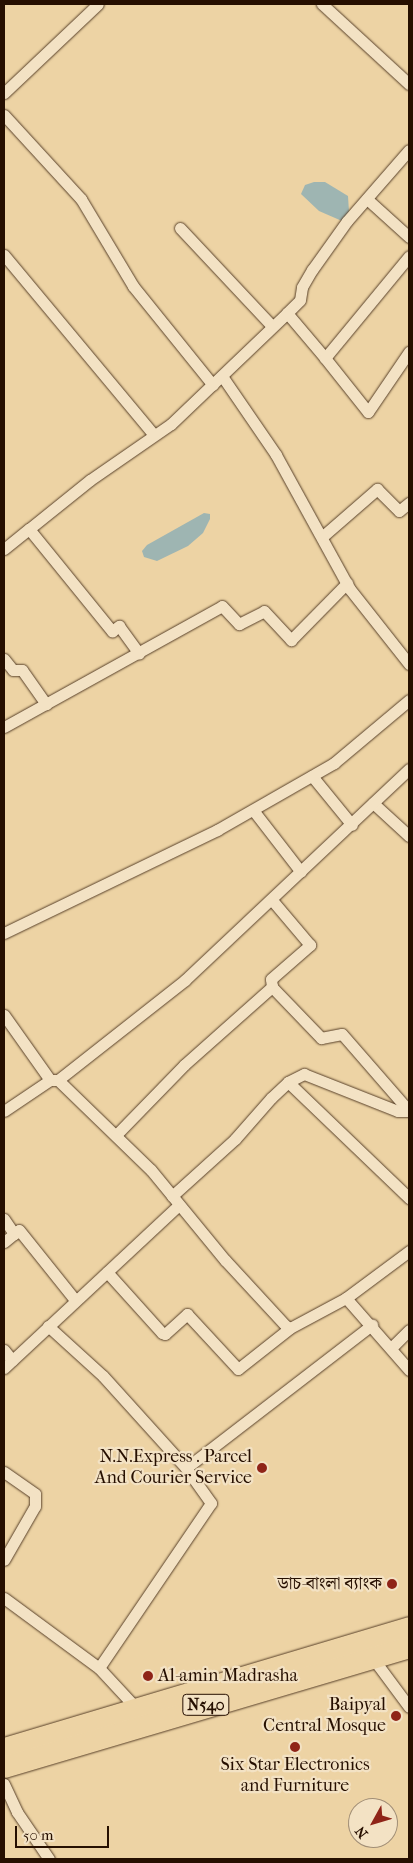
<!DOCTYPE html>
<meta charset="utf-8">
<style>
body{margin:0}
#map{position:relative;width:413px;height:1863px;overflow:hidden;background:#edd3a4;font-family:"IM FELL French Canon","Noto Serif Bengali",serif}
div>[style]{position:absolute}
[style*='--x']{left:calc(var(--x)*1px);top:calc(var(--y)*1px);width:calc(var(--w)*1px);rotate:calc(var(--a)*1deg)}
.water>*{inset:0;background:#9eb5b2}
.roads{filter:drop-shadow(0 0 1px #584029) drop-shadow(0 0 1px #584029)}
.street>*{height:11px;margin:-5.5px;padding:0 5.5px;transform-origin:5.5px;border-radius:5.5px;background:#f3e2c4}
.highway>*{height:21px;margin:-10.5px;padding:0 10.5px;transform-origin:10.5px;border-radius:10.5px;background:#edd3a4}
.dots>*{width:14px;height:14px;translate:-50% -50%;box-sizing:border-box;border:2px solid #f3e2c4;border-radius:50%}
span{translate:-50% -50%;white-space:nowrap;text-align:center;line-height:1.15;-webkit-text-stroke:4.5px #f3e2c4;paint-order:stroke}
.shield-label span{padding:1px 4px;background:#f3e2c4;border:1px solid;border-radius:4px;-webkit-text-stroke-width:0}
.shield-label{font-size:16px;color:#260f00;font-weight:700}
.poi-label{font-size:18px;color:#260f00}
.right{translate:-100% -50%;text-align:right}
.left{translate:0 -50%;text-align:left}
.frame{position:absolute;inset:0;border:5px solid #260f00;pointer-events:none}
.north{position:absolute;left:348px;top:1798px;width:50px;height:50px;box-sizing:border-box;background:#f3e2c4;border:1px solid #a18e76;border-radius:50%;rotate:231deg;font-size:14px;font-weight:700;line-height:20px;text-align:center;color:#260f00}
.north::after{content:'';display:block;margin:auto;width:18px;height:22px;background:#8f2418;clip-path:polygon(50% 0,100% 100%,50% 72%,0 100%)}
.scale{position:absolute;left:15px;top:1826px;width:94px;height:22px;box-sizing:border-box;border:2px solid #260f00;border-top:0;padding-left:6px;font-size:15px;line-height:18px;white-space:nowrap;color:#260f00;-webkit-text-stroke:4px #f3e2c4;paint-order:stroke}
</style>
<div id="map">
<div class="water">
<div style="clip-path:polygon(314px 182px,325px 182px,348px 196px,349px 212px,342px 221px,319px 211px,301px 194px,305px 185px)"></div>
<div style="clip-path:polygon(204px 513px,210px 514px,210px 519px,203px 533px,188px 546px,157px 561px,144px 557px,142px 551px,147px 545px)"></div>
</div>
<div class="roads">
<div class="street">
<div style="--x:322;--y:4;--w:118;--a:42.6"></div>
<div style="--x:4;--y:93;--w:129;--a:-43.4"></div>
<div style="--x:4;--y:115;--w:114;--a:47.5"></div>
<div style="--x:81;--y:199;--w:101;--a:59.1"></div>
<div style="--x:133;--y:286;--w:127;--a:51.1"></div>
<div style="--x:367;--y:199;--w:57;--a:42.1"></div>
<div style="--x:180;--y:228;--w:134;--a:46.8"></div>
<div style="--x:4;--y:255;--w:234;--a:50.2"></div>
<div style="--x:287;--y:313;--w:18;--a:-45"></div>
<div style="--x:300;--y:300;--w:13;--a:-81"></div>
<div style="--x:302;--y:287;--w:20;--a:-60"></div>
<div style="--x:312;--y:270;--w:60;--a:-54.5"></div>
<div style="--x:347;--y:221;--w:94;--a:-48.9"></div>
<div style="--x:325;--y:358;--w:69;--a:51.5"></div>
<div style="--x:368;--y:412;--w:73;--a:-55.7"></div>
<div style="--x:222;--y:376;--w:96;--a:55.6"></div>
<div style="--x:276;--y:455;--w:152;--a:61.2"></div>
<div style="--x:349;--y:588;--w:97;--a:51.7"></div>
<div style="--x:29;--y:529;--w:78;--a:-38.8"></div>
<div style="--x:90;--y:480;--w:98;--a:-34.7"></div>
<div style="--x:171;--y:424;--w:161;--a:-43.7"></div>
<div style="--x:287;--y:313;--w:59;--a:49.8"></div>
<div style="--x:325;--y:358;--w:132;--a:-50.5"></div>
<div style="--x:323;--y:536;--w:72;--a:-41"></div>
<div style="--x:377;--y:489;--w:31;--a:45"></div>
<div style="--x:399;--y:511;--w:13;--a:-39"></div>
<div style="--x:4;--y:549;--w:32;--a:-39"></div>
<div style="--x:29;--y:529;--w:132;--a:50.9"></div>
<div style="--x:112;--y:631;--w:9;--a:-36"></div>
<div style="--x:119;--y:626;--w:34;--a:54"></div>
<div style="--x:4;--y:659;--w:14;--a:51"></div>
<div style="--x:13;--y:670;--w:9;--a:0"></div>
<div style="--x:22;--y:670;--w:42;--a:54.8"></div>
<div style="--x:4;--y:727;--w:249;--a:-29"></div>
<div style="--x:222;--y:606;--w:25;--a:47"></div>
<div style="--x:239;--y:624;--w:28;--a:-27"></div>
<div style="--x:264;--y:611;--w:40;--a:47"></div>
<div style="--x:291;--y:640;--w:80;--a:-45.5"></div>
<div style="--x:312;--y:776;--w:63;--a:50.8"></div>
<div style="--x:373;--y:803;--w:49;--a:42.5"></div>
<div style="--x:253;--y:810;--w:78;--a:52.3"></div>
<div style="--x:4;--y:933;--w:237;--a:-25.8"></div>
<div style="--x:217;--y:830;--w:135;--a:-29.8"></div>
<div style="--x:334;--y:763;--w:98;--a:-40"></div>
<div style="--x:272;--y:987;--w:8;--a:-97"></div>
<div style="--x:271;--y:979;--w:52;--a:-41.1"></div>
<div style="--x:310;--y:945;--w:59;--a:-130.2"></div>
<div style="--x:4;--y:1015;--w:80;--a:54.7"></div>
<div style="--x:50;--y:1080;--w:55;--a:146"></div>
<div style="--x:50;--y:1080;--w:8;--a:0"></div>
<div style="--x:58;--y:1080;--w:129;--a:44.1"></div>
<div style="--x:151;--y:1170;--w:117;--a:50.6"></div>
<div style="--x:225;--y:1260;--w:90;--a:47.3"></div>
<div style="--x:286;--y:1326;--w:4;--a:27"></div>
<div style="--x:290;--y:1328;--w:64;--a:-28.2"></div>
<div style="--x:346;--y:1298;--w:79;--a:-36.7"></div>
<div style="--x:58;--y:1080;--w:162;--a:-38.2"></div>
<div style="--x:185;--y:980;--w:308;--a:-43.3"></div>
<div style="--x:288;--y:1082;--w:168;--a:43.8"></div>
<div style="--x:116;--y:1135;--w:98;--a:-45.8"></div>
<div style="--x:184;--y:1065;--w:118;--a:-41.6"></div>
<div style="--x:272;--y:987;--w:71;--a:46.1"></div>
<div style="--x:321;--y:1038;--w:21;--a:-11"></div>
<div style="--x:342;--y:1034;--w:102;--a:49"></div>
<div style="--x:172;--y:1196;--w:85;--a:-42.1"></div>
<div style="--x:235;--y:1139;--w:55;--a:-48.7"></div>
<div style="--x:271;--y:1098;--w:23;--a:-43"></div>
<div style="--x:288;--y:1082;--w:18;--a:-27"></div>
<div style="--x:304;--y:1074;--w:101;--a:21.5"></div>
<div style="--x:398;--y:1111;--w:11;--a:0"></div>
<div style="--x:4;--y:1219;--w:18;--a:56"></div>
<div style="--x:14;--y:1234;--w:6;--a:-39"></div>
<div style="--x:19;--y:1230;--w:90;--a:51.3"></div>
<div style="--x:4;--y:1242;--w:13;--a:-39"></div>
<div style="--x:107;--y:1272;--w:82;--a:48"></div>
<div style="--x:162;--y:1333;--w:3;--a:18"></div>
<div style="--x:165;--y:1334;--w:30;--a:-42"></div>
<div style="--x:187;--y:1314;--w:75;--a:47.2"></div>
<div style="--x:238;--y:1369;--w:66;--a:-38.3"></div>
<div style="--x:346;--y:1298;--w:96;--a:48.8"></div>
<div style="--x:48;--y:1326;--w:74;--a:42.3"></div>
<div style="--x:103;--y:1376;--w:124;--a:47.9"></div>
<div style="--x:186;--y:1468;--w:43;--a:54.5"></div>
<div style="--x:211;--y:1503;--w:199;--a:124.2"></div>
<div style="--x:99;--y:1668;--w:56;--a:47.2"></div>
<div style="--x:392;--y:1347;--w:24;--a:-45"></div>
<div style="--x:4;--y:1350;--w:13;--a:51"></div>
<div style="--x:4;--y:1368;--w:239;--a:-43"></div>
<div style="--x:186;--y:1468;--w:235;--a:-37.6"></div>
<div style="--x:4;--y:1472;--w:38;--a:35"></div>
<div style="--x:35;--y:1494;--w:12;--a:90"></div>
<div style="--x:35;--y:1506;--w:62;--a:119.9"></div>
<div style="--x:4;--y:1598;--w:118;--a:36.4"></div>
<div style="--x:372;--y:1657;--w:62;--a:53.5"></div>
<div style="--x:4;--y:1784;--w:31;--a:65"></div>
<div style="--x:17;--y:1812;--w:57;--a:55.8"></div>
</div>
<div class="highway">
<div style="--x:4;--y:1748;--w:423;--a:-16.6"></div>
<div style="--x:4;--y:1767;--w:422;--a:-16.5"></div>
</div>
</div>
<div class="dots">
<div style="left:262px;top:1468px;background:#8f2418"></div>
<div style="left:392px;top:1584px;background:#8f2418"></div>
<div style="left:148px;top:1676px;background:#8f2418"></div>
<div style="left:396px;top:1716px;background:#8f2418"></div>
<div style="left:295px;top:1747px;background:#8f2418"></div>
</div>
<div class="shield-label">
<span style="left:206px;top:1705px">N540</span>
</div>
<div class="poi-label">
<span class="right" style="left:252px;top:1468px">N.N.Express . Parcel<br>And Courier Service</span>
<span class="right" style="left:382px;top:1584px">ডাচ-বাংলা ব্যাংক</span>
<span class="left" style="left:158px;top:1676px">Al-amin Madrasha</span>
<span class="right" style="left:386px;top:1716px">Baipyal<br>Central Mosque</span>
<span style="left:295px;top:1776px">Six Star Electronics<br>and Furniture</span>
</div>
<div class="frame"></div>
<div class="north">N</div>
<div class="scale">50 m</div>
</div>
